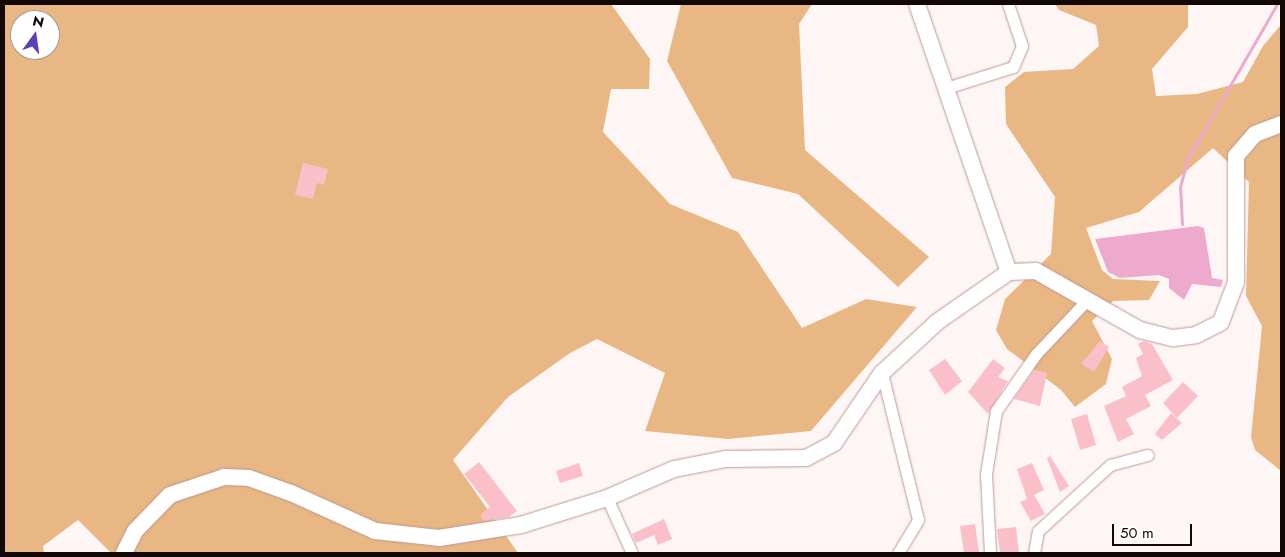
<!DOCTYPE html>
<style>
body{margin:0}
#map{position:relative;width:1285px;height:557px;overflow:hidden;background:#fef6f5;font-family:Jost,sans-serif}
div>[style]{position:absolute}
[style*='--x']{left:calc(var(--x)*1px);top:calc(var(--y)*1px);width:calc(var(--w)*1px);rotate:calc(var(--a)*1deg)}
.forest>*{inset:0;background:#e8b783}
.water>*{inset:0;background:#edaacc}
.stream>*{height:3px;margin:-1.5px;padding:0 1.5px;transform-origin:1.5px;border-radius:1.5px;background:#edaacc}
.building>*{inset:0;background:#fbbfc9}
.roads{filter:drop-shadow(0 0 1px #bf9994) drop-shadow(0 0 1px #bf9994)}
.street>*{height:11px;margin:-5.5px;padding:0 5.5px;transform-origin:5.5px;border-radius:5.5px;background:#fff}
.secondary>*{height:16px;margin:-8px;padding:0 8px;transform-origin:8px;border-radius:8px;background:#fff}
span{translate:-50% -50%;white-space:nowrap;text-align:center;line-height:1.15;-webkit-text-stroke:4px #fff;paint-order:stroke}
.frame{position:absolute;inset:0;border:5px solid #140807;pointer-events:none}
.north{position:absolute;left:10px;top:10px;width:50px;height:50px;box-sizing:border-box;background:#fff;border:1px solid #a19c9c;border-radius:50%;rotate:14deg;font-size:14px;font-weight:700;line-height:20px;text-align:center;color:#140807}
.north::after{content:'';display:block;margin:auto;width:18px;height:22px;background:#5b3fb7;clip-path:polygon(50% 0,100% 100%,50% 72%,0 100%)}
.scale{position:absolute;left:1112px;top:524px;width:80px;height:22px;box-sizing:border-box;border:2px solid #140807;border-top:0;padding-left:6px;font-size:15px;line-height:18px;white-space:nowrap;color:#140807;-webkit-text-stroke:4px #fff;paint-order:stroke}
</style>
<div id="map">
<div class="forest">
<div style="clip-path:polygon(evenodd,4px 4px,611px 4px,650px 59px,649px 89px,611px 89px,603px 132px,670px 204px,738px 232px,802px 328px,866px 299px,917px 307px,811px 431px,728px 439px,645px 431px,665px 373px,597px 339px,570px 353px,508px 397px,453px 460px,518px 553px,111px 553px,78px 520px,43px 546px,44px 553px,4px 553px,4px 4px,20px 20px,50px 20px,50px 50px,20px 50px,20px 20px)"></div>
<div style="clip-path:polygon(681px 4px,812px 4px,799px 24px,805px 150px,929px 257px,898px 287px,798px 194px,732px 178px,667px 61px)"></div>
<div style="clip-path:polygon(1055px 4px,1188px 4px,1188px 27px,1152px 69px,1156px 96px,1197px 94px,1243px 82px,1263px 46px,1281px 25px,1281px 471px,1255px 450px,1251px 437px,1262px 326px,1246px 296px,1249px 182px,1213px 148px,1139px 212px,1086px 228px,1102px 270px,1113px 279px,1160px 281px,1149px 300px,1113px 301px,1092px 321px,1112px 359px,1106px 384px,1075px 407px,1061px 390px,1007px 349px,996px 330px,1005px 299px,1051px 254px,1055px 197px,1006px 124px,1005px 87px,1024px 72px,1073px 69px,1099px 46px,1096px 25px,1059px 10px)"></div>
</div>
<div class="water">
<div style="clip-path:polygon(1198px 226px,1204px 228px,1212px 278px,1223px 280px,1221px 287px,1192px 284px,1184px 300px,1169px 288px,1169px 279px,1159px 275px,1120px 278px,1108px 272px,1095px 239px)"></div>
</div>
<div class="stream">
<div style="--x:1182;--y:224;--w:37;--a:-93"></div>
<div style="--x:1180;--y:187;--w:28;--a:-75"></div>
<div style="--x:1187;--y:160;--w:180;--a:-60"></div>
</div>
<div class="building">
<div style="clip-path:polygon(303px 163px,328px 169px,324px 185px,317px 183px,313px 199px,295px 195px)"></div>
<div style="clip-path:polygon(1100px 341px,1109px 347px,1094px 372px,1081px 364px)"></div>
<div style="clip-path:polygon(1144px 341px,1152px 344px,1173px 380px,1145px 395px,1151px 406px,1126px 419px,1134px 434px,1118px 442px,1104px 406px,1126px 396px,1122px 387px,1142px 376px,1136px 358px,1143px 354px,1138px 344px)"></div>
<div style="clip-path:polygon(945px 359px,962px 381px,945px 395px,929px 370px)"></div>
<div style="clip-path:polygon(993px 359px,1005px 368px,998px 377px,1008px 381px,988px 414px,968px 392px)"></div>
<div style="clip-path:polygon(1034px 370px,1047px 373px,1040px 406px,1014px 399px)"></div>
<div style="clip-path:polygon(1183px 382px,1198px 396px,1177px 418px,1163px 403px)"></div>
<div style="clip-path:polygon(1171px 413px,1182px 423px,1162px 440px,1155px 434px)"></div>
<div style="clip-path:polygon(1087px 414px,1096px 445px,1080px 450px,1071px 419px)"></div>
<div style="clip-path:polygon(1050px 456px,1069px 486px,1060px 492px,1047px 458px)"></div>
<div style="clip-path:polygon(479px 462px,517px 511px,509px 517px,484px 521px,480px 515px,490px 507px,464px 474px)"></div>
<div style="clip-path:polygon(579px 463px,583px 476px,560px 483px,556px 471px)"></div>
<div style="clip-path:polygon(1032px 463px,1044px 490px,1034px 495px,1045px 514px,1031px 521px,1020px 502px,1027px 499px,1017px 469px)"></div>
<div style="clip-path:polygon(664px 519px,672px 539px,658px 545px,654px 535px,636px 543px,632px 534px)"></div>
<div style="clip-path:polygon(975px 524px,979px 552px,964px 553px,960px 526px)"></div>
<div style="clip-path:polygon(1016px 527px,1019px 553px,1000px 553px,997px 529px)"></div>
</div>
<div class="roads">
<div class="street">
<div style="--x:946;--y:88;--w:70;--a:-17.4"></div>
<div style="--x:1013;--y:67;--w:23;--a:-67"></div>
<div style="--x:1022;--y:46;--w:44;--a:-108.4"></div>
<div style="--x:882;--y:373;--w:151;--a:76.2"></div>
<div style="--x:918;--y:520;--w:39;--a:121"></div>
<div style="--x:607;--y:498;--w:60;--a:65.6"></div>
<div style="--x:990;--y:553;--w:79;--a:-92.9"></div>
<div style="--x:986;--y:474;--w:64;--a:-81"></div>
<div style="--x:996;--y:411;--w:70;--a:-54.9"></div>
<div style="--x:1036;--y:354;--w:74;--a:-46.6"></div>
<div style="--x:1034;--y:553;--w:22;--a:-80"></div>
<div style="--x:1038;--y:531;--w:98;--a:-42.5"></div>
<div style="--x:1110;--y:465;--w:39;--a:-15"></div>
</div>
<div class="secondary">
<div style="--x:917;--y:4;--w:283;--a:71.1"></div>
<div style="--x:124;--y:553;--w:25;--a:-63"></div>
<div style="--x:135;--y:531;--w:50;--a:-45.8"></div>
<div style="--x:170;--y:495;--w:57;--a:-18.4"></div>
<div style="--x:224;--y:477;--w:25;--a:2"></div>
<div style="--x:249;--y:478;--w:45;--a:19.7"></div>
<div style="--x:291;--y:493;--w:92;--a:24.3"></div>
<div style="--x:375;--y:531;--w:64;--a:6.2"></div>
<div style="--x:439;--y:538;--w:83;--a:-9"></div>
<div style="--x:521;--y:525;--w:90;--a:-17.4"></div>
<div style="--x:607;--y:498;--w:73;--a:-23.4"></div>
<div style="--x:674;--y:469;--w:53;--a:-10.9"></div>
<div style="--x:726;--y:459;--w:80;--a:-0.7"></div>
<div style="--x:806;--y:458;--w:32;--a:-28"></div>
<div style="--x:834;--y:443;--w:85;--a:-55.6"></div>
<div style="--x:882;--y:373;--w:75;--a:-42.8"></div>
<div style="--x:937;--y:322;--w:88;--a:-34.8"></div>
<div style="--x:1009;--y:272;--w:27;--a:-2"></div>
<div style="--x:1036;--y:271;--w:120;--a:29.6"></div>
<div style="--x:1140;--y:330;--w:34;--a:14"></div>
<div style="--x:1173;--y:338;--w:23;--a:-7"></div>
<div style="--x:1196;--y:335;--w:28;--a:-27"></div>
<div style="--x:1221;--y:322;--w:43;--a:-69.4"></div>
<div style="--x:1236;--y:282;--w:126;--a:-90"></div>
<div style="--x:1236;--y:156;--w:29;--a:-49"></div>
<div style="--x:1255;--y:134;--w:28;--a:-21"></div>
</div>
</div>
<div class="frame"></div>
<div class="north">N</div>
<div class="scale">50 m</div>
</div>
